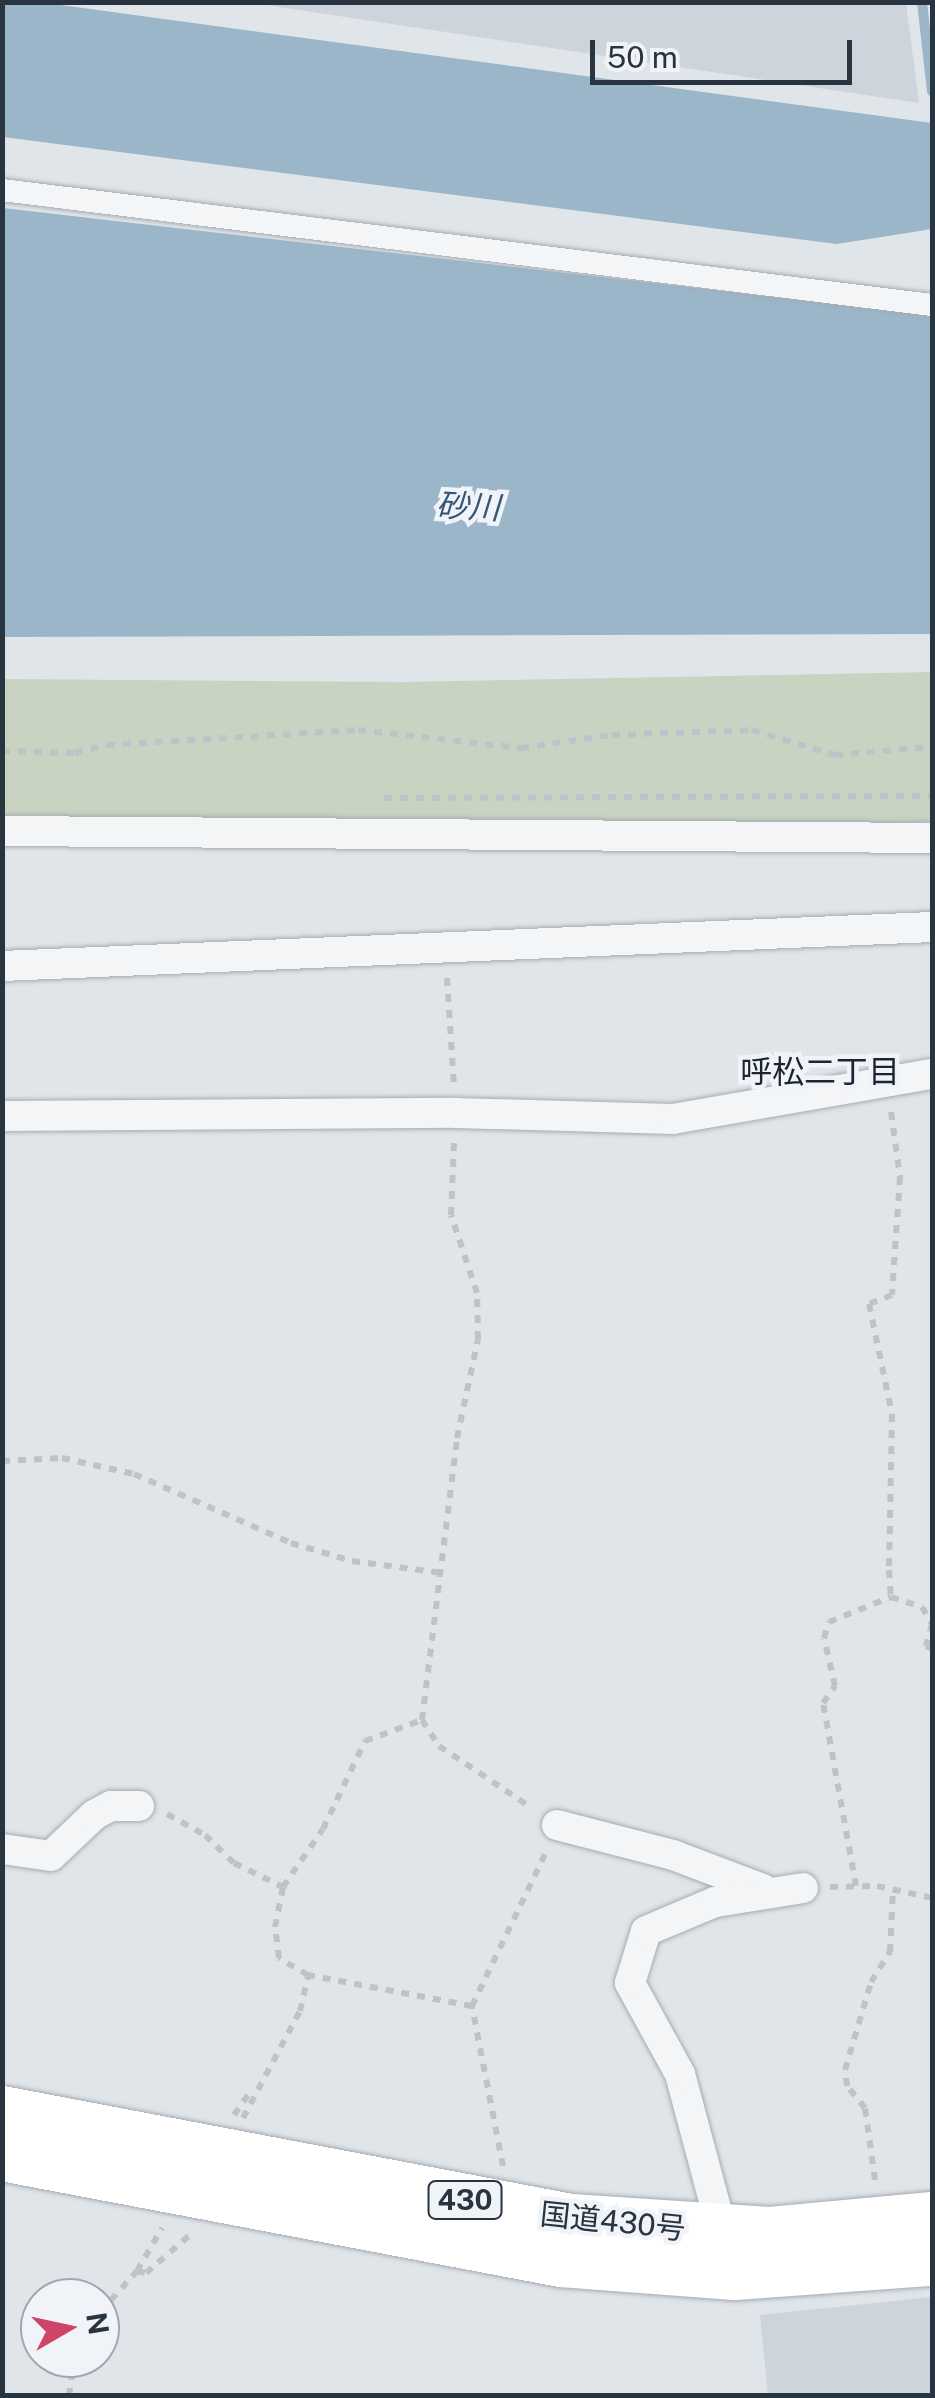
<!DOCTYPE html>
<meta charset="utf-8">
<style>
body{margin:0}
#map{position:relative;width:935px;height:2398px;overflow:hidden;background:#e0e5e9;font-family:"Public Sans","Noto Sans JP",sans-serif}
div>[style]{position:absolute}
[style*='--x']{left:calc(var(--x)*1px);top:calc(var(--y)*1px);width:calc(var(--w)*1px);rotate:calc(var(--a)*1deg)}
.built>*{inset:0;background:#ced4db}
.green>*{inset:0;background:#c8d3c1}
.water>*{inset:0;background:#9bb6c9}
.stream>*{height:10px;margin:-5px;padding:0 5px;transform-origin:5px;border-radius:5px;background:#9bb6c9}
.path>*{height:6px;margin-top:-3px;transform-origin:0;background:repeating-linear-gradient(90deg,#bec3c8 0 8px,transparent 0 16px)}
.roads{filter:drop-shadow(0 0 2px #a5acb3) drop-shadow(0 0 2px #a5acb3)}
.pedestrian>*{height:22px;margin:-11px;padding:0 11px;transform-origin:11px;border-radius:11px;background:#f3f5f7}
.minor>*{height:30px;margin:-15px;padding:0 15px;transform-origin:15px;border-radius:15px;background:#f3f5f7}
.trunk>*{height:50px;margin:-25px;padding:0 25px;transform-origin:25px;border-radius:25px;background:#fff}
span{translate:-50% -50%;white-space:nowrap;text-align:center;line-height:1.15;-webkit-text-stroke:9px #f0f3f7;paint-order:stroke}
.shield-label span{padding:2px 8px;background:#f0f3f7;border:2px solid;border-radius:8px;-webkit-text-stroke-width:0}
.shield-label{font-size:28px;color:#293441;font-weight:700}
.street-label{font-size:30px;color:#293441}
.water-label{font-size:32px;color:#335775;font-style:italic}
.neighbourhood-label{font-size:32px;color:#1b2532}
.frame{position:absolute;inset:0;border:5px solid #293441;pointer-events:none}
.north{position:absolute;left:20px;top:2278px;width:100px;height:100px;box-sizing:border-box;background:#f0f3f7;border:2px solid #a0a7ae;border-radius:50%;rotate:81deg;font-size:28px;font-weight:700;line-height:40px;text-align:center;color:#293441}
.north::after{content:'';display:block;margin:auto;width:35px;height:45px;background:#ce4568;clip-path:polygon(50% 0,100% 100%,50% 72%,0 100%)}
.scale{position:absolute;left:590px;top:40px;width:262px;height:45px;box-sizing:border-box;border:5px solid #293441;border-top:0;padding-left:12px;font-size:30px;line-height:35px;white-space:nowrap;color:#293441;-webkit-text-stroke:8px #f0f3f7;paint-order:stroke}
</style>
<div id="map">
<div class="built">
<div style="clip-path:polygon(252px 3px,906px 3px,919px 103px)"></div>
<div style="clip-path:polygon(932px 2297px,932px 2395px,768px 2395px,760px 2315px)"></div>
</div>
<div class="green">
<div style="clip-path:polygon(932px 672px,932px 822px,529px 828px,3px 823px,2px 679px,403px 682px)"></div>
</div>
<div class="water">
<div style="clip-path:polygon(2px 3px,46px 3px,932px 123px,932px 229px,837px 244px,3px 137px)"></div>
<div style="clip-path:polygon(3px 208px,932px 315px,932px 634px,3px 637px)"></div>
</div>
<div class="stream">
<div style="--x:922;--y:2;--w:90;--a:83.6"></div>
</div>
<div class="path">
<div style="--x:2;--y:751;--w:73;--a:1.6"></div>
<div style="--x:75;--y:753;--w:33;--a:-14"></div>
<div style="--x:107;--y:745;--w:251;--a:-3.4"></div>
<div style="--x:358;--y:730;--w:164;--a:6.3"></div>
<div style="--x:521;--y:748;--w:92;--a:-8.1"></div>
<div style="--x:612;--y:735;--w:140;--a:-2"></div>
<div style="--x:752;--y:730;--w:87;--a:16.8"></div>
<div style="--x:835;--y:755;--w:97;--a:-4.7"></div>
<div style="--x:384;--y:798;--w:548;--a:-0.21"></div>
<div style="--x:447;--y:978;--w:107;--a:86.3"></div>
<div style="--x:891;--y:1112;--w:66;--a:82.1"></div>
<div style="--x:900;--y:1177;--w:118;--a:93.9"></div>
<div style="--x:892;--y:1295;--w:25;--a:159"></div>
<div style="--x:869;--y:1304;--w:112;--a:78.2"></div>
<div style="--x:892;--y:1414;--w:156;--a:91.1"></div>
<div style="--x:889;--y:1570;--w:27;--a:86"></div>
<div style="--x:891;--y:1597;--w:33;--a:18"></div>
<div style="--x:922;--y:1607;--w:20;--a:60"></div>
<div style="--x:932;--y:1624;--w:23;--a:105"></div>
<div style="--x:926;--y:1646;--w:7;--a:27"></div>
<div style="--x:2;--y:1461;--w:60;--a:-2.9"></div>
<div style="--x:62;--y:1458;--w:74;--a:12.5"></div>
<div style="--x:134;--y:1474;--w:171;--a:23.7"></div>
<div style="--x:291;--y:1543;--w:64;--a:16.4"></div>
<div style="--x:352;--y:1561;--w:91;--a:7.6"></div>
<div style="--x:422;--y:1720;--w:284;--a:-82.9"></div>
<div style="--x:457;--y:1438;--w:101;--a:-78"></div>
<div style="--x:478;--y:1339;--w:46;--a:-91.2"></div>
<div style="--x:477;--y:1293;--w:82;--a:-108.4"></div>
<div style="--x:451;--y:1215;--w:72;--a:-87.6"></div>
<div style="--x:167;--y:1814;--w:43;--a:28.9"></div>
<div style="--x:205;--y:1835;--w:40;--a:44"></div>
<div style="--x:234;--y:1863;--w:55;--a:26.1"></div>
<div style="--x:856;--y:1886;--w:186;--a:-100.2"></div>
<div style="--x:823;--y:1703;--w:21;--a:-55"></div>
<div style="--x:835;--y:1686;--w:49;--a:-102.9"></div>
<div style="--x:824;--y:1638;--w:17;--a:-73"></div>
<div style="--x:829;--y:1622;--w:67;--a:-22"></div>
<div style="--x:830;--y:1887;--w:47;--a:-1.2"></div>
<div style="--x:877;--y:1886;--w:56;--a:12.3"></div>
<div style="--x:472;--y:2006;--w:169;--a:-64.3"></div>
<div style="--x:234;--y:2115;--w:32;--a:-55"></div>
<div style="--x:243;--y:2118;--w:121;--a:-62"></div>
<div style="--x:300;--y:2011;--w:37;--a:-77"></div>
<div style="--x:503;--y:2166;--w:163;--a:-101"></div>
<div style="--x:472;--y:2006;--w:167;--a:-169.3"></div>
<div style="--x:308;--y:1975;--w:34;--a:-150"></div>
<div style="--x:279;--y:1958;--w:31;--a:-97"></div>
<div style="--x:275;--y:1927;--w:41;--a:-78.7"></div>
<div style="--x:283;--y:1887;--w:70;--a:-55.4"></div>
<div style="--x:323;--y:1829;--w:98;--a:-64.5"></div>
<div style="--x:365;--y:1741;--w:61;--a:-20.2"></div>
<div style="--x:422;--y:1720;--w:31;--a:57"></div>
<div style="--x:439;--y:1746;--w:112;--a:33.7"></div>
<div style="--x:875;--y:2180;--w:73;--a:-97.9"></div>
<div style="--x:865;--y:2108;--w:28;--a:-129"></div>
<div style="--x:847;--y:2086;--w:16;--a:-97"></div>
<div style="--x:845;--y:2070;--w:92;--a:-73.5"></div>
<div style="--x:871;--y:1982;--w:36;--a:-58"></div>
<div style="--x:890;--y:1952;--w:64;--a:-87.3"></div>
<div style="--x:137;--y:2271;--w:9;--a:13"></div>
<div style="--x:146;--y:2273;--w:60;--a:-40.9"></div>
<div style="--x:100;--y:2312;--w:55;--a:-47.9"></div>
<div style="--x:137;--y:2271;--w:50;--a:-59.8"></div>
<div style="--x:69;--y:2396;--w:38;--a:-83"></div>
</div>
<div class="roads">
<div class="pedestrian">
<div style="--x:2;--y:190;--w:937;--a:7.05"></div>
</div>
<div class="minor">
<div style="--x:2;--y:831;--w:930;--a:0.43"></div>
<div style="--x:2;--y:966;--w:931;--a:-2.4"></div>
<div style="--x:2;--y:1116;--w:454;--a:-0.4"></div>
<div style="--x:456;--y:1113;--w:217;--a:1.6"></div>
<div style="--x:673;--y:1119;--w:263;--a:-9.9"></div>
<div style="--x:557;--y:1825;--w:120;--a:14.5"></div>
<div style="--x:673;--y:1855;--w:96;--a:20.7"></div>
<div style="--x:2;--y:1849;--w:49;--a:8.1"></div>
<div style="--x:51;--y:1856;--w:59;--a:-43.6"></div>
<div style="--x:94;--y:1815;--w:19;--a:-28"></div>
<div style="--x:111;--y:1806;--w:28;--a:0"></div>
<div style="--x:725;--y:2242;--w:174;--a:-105"></div>
<div style="--x:680;--y:2074;--w:104;--a:-118.8"></div>
<div style="--x:630;--y:1983;--w:54;--a:-72.9"></div>
<div style="--x:646;--y:1931;--w:75;--a:-22.8"></div>
<div style="--x:715;--y:1902;--w:89;--a:-9"></div>
</div>
<div class="trunk">
<div style="--x:2;--y:2111;--w:579;--a:10.75"></div>
<div style="--x:571;--y:2219;--w:199;--a:3.7"></div>
<div style="--x:770;--y:2232;--w:163;--a:-5.3"></div>
<div style="--x:2;--y:2156;--w:569;--a:10.74"></div>
<div style="--x:561;--y:2262;--w:174;--a:4.3"></div>
<div style="--x:735;--y:2275;--w:197;--a:-4.1"></div>
</div>
</div>
<div class="shield-label">
<span style="left:465px;top:2200px">430</span>
</div>
<div class="street-label">
<span style="left:613px;top:2221px;rotate:6deg">国道430号</span>
</div>
<div class="water-label">
<span style="left:468px;top:507px;rotate:3deg">砂川</span>
</div>
<div class="neighbourhood-label">
<span style="left:820px;top:1072px">呼松二丁目</span>
</div>
<div class="frame"></div>
<div class="north">N</div>
<div class="scale">50 m</div>
</div>
